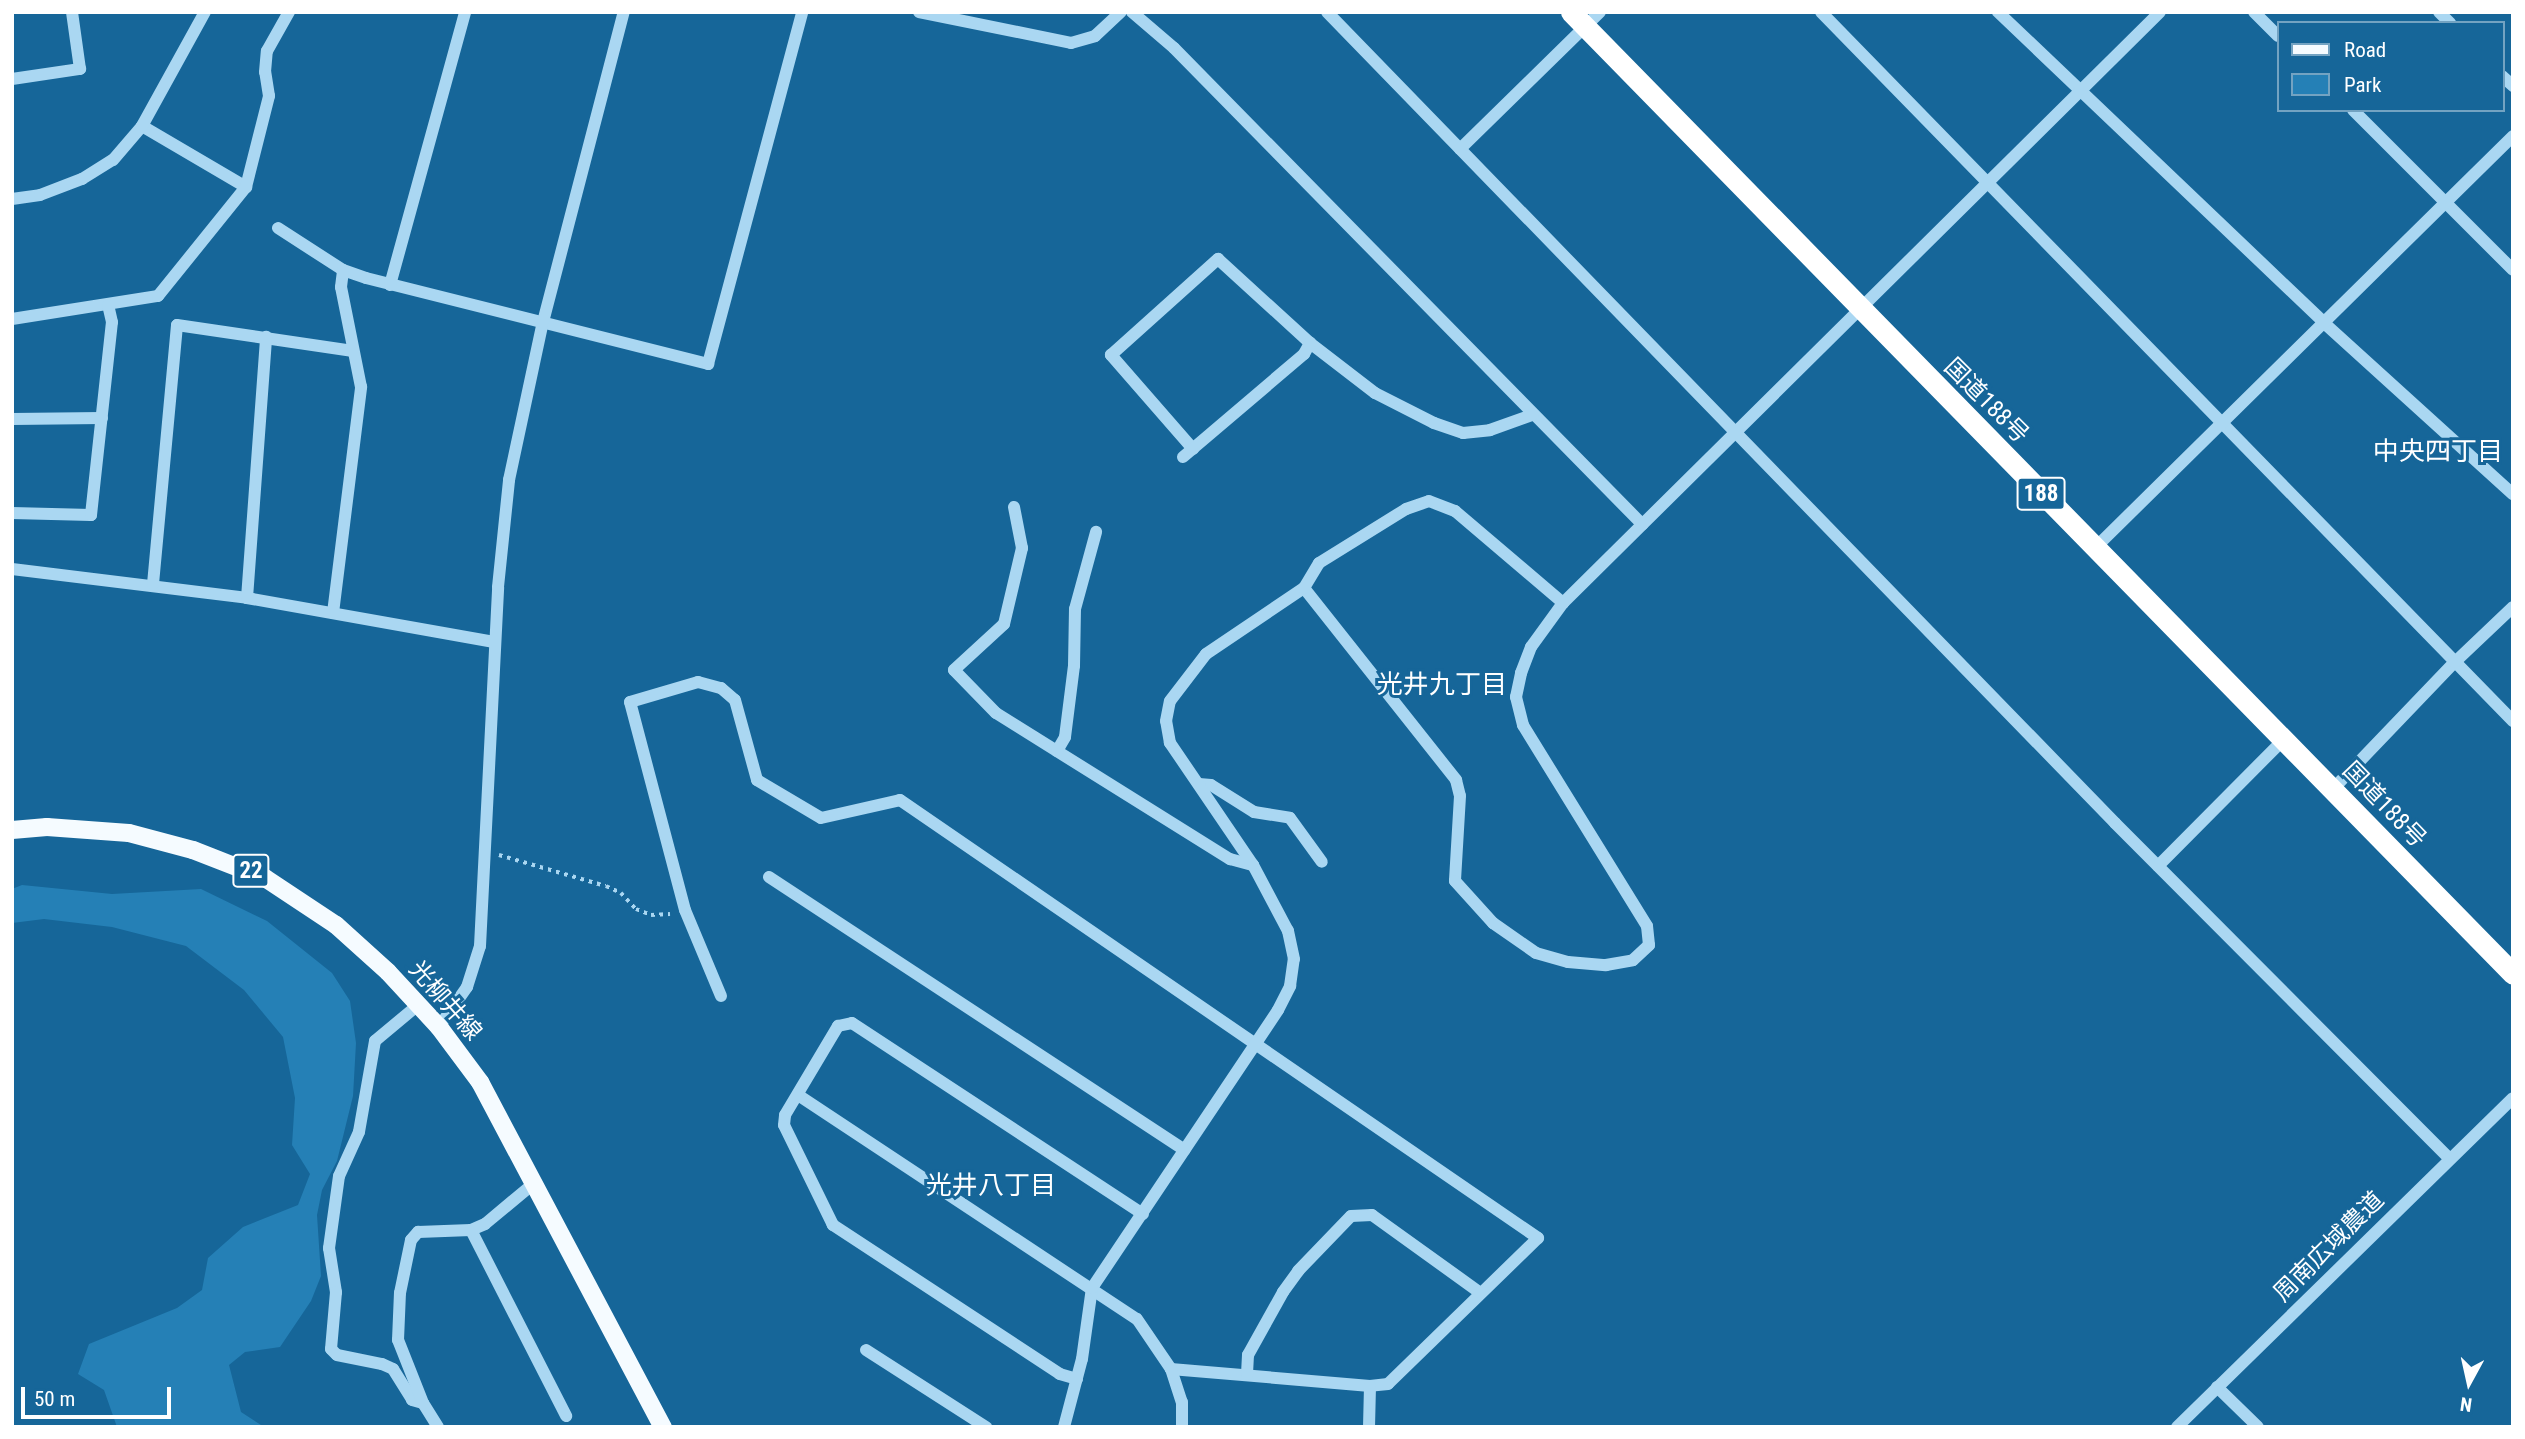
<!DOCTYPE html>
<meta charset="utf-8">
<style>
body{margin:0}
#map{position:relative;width:2525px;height:1439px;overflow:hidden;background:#166699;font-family:"Roboto Condensed","Noto Sans JP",sans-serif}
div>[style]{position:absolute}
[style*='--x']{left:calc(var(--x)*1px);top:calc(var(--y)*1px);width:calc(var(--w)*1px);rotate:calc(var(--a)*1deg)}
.green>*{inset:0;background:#2580b6}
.path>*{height:3.5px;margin-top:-1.75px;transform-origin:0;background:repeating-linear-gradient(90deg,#aad7f2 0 3.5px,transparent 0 8.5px)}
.minor>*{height:12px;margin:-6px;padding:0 6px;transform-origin:6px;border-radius:6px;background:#aad7f2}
.major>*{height:18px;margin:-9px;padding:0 9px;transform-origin:9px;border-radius:9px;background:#f5fbff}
.highway>*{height:21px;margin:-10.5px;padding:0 10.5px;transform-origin:10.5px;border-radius:10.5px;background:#fff}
span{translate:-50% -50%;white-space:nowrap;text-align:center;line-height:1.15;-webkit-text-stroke:6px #166699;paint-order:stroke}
.shield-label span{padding:2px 5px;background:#166699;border:2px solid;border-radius:5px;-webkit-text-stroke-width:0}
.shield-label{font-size:23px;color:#fff;font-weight:700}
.street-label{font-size:24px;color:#fff}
.neighbourhood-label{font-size:26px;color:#fff}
.frame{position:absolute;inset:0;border:14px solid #fff;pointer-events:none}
.legend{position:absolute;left:2277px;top:21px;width:228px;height:91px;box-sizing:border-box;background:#166699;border:2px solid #73a3c2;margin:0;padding:9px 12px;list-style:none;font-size:21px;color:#fff}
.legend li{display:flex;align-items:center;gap:14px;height:35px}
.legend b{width:35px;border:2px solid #73a3c2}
.north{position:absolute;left:2434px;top:1348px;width:70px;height:70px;-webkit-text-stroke:5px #166699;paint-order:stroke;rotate:188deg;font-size:19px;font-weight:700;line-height:28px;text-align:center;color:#fff}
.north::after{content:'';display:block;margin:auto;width:24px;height:32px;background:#fff;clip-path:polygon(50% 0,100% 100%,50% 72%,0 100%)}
.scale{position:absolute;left:21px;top:1387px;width:150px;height:32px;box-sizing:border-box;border:4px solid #fff;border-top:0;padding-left:9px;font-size:21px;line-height:24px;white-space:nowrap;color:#fff;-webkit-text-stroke:5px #166699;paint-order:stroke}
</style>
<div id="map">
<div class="green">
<div style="clip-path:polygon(22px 885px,112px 894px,201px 889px,267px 921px,332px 973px,350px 1001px,356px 1043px,353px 1096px,337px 1161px,322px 1190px,317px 1215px,321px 1276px,311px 1301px,280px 1347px,245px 1352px,229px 1365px,241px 1412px,264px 1427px,117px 1427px,104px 1390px,78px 1374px,89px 1344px,177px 1308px,202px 1290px,208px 1258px,243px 1227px,298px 1205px,310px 1174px,292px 1145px,295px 1098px,283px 1037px,244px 990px,186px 946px,112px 927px,44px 919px,12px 923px,12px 889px)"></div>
</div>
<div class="path">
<div style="--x:499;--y:855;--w:111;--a:16.2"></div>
<div style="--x:606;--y:886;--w:17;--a:25"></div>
<div style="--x:621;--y:893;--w:22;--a:47"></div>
<div style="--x:636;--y:909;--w:16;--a:22"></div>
<div style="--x:651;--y:915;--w:19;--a:-3"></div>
</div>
<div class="minor">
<div style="--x:919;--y:12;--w:155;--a:11.5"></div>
<div style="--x:1071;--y:43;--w:25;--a:-16"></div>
<div style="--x:1095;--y:36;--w:35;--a:-43"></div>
<div style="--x:1132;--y:12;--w:55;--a:40.6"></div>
<div style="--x:1174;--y:48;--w:668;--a:45.49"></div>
<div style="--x:1327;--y:12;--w:1131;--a:45.82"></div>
<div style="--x:2115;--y:823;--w:473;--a:45.1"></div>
<div style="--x:1821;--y:12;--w:991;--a:45.7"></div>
<div style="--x:1998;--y:12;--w:449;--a:43.6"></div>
<div style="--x:2323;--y:322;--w:256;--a:42.2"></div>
<div style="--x:2254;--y:12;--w:34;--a:45"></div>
<div style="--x:2439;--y:12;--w:16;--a:45"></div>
<div style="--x:2502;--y:76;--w:15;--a:42"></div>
<div style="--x:12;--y:79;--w:69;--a:-8.4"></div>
<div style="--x:80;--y:69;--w:58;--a:-98"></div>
<div style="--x:2353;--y:110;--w:226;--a:45"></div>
<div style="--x:142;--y:126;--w:121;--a:30.4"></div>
<div style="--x:1460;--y:149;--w:196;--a:-44.4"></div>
<div style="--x:12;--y:199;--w:28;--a:-8"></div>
<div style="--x:40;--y:195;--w:45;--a:-20.9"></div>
<div style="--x:82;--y:179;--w:36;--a:-32"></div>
<div style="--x:113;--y:160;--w:45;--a:-49.5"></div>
<div style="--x:142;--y:126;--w:130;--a:-61.1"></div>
<div style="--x:278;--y:228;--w:77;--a:32.9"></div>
<div style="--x:343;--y:270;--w:24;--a:19"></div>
<div style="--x:366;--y:278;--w:353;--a:14.1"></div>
<div style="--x:708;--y:364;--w:364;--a:-75"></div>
<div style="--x:390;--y:285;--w:283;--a:-74.6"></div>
<div style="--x:12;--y:319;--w:148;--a:-9"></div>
<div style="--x:158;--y:296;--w:140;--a:-51.1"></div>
<div style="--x:246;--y:187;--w:94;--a:-75.8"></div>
<div style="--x:269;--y:96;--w:24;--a:-99"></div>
<div style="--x:265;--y:72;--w:21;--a:-85"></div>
<div style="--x:267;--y:51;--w:45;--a:-60.6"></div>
<div style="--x:12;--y:419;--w:90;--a:-0.6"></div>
<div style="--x:1193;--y:449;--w:125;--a:-131.1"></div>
<div style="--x:1111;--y:355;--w:144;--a:-41.9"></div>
<div style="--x:1218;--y:259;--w:125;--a:42.4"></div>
<div style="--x:1310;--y:343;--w:82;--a:37.6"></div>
<div style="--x:1375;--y:393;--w:66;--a:27"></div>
<div style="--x:1434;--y:423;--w:31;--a:19"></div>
<div style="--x:1463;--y:433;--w:27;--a:-6"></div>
<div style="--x:1490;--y:430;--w:45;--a:-19.7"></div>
<div style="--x:1183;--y:457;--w:159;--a:-40.4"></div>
<div style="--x:1304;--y:354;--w:13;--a:-61"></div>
<div style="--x:1014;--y:507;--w:42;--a:79"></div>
<div style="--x:1022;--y:548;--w:78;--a:103.3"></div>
<div style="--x:1004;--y:624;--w:68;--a:137.4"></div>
<div style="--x:954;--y:670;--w:60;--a:45.7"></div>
<div style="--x:996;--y:713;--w:276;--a:32"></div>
<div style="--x:1230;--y:859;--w:24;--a:15"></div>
<div style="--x:12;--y:513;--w:79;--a:1.5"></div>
<div style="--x:91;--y:515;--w:194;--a:-83.8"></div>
<div style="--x:112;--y:322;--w:17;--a:-103"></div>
<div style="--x:2095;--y:548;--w:587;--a:-44.59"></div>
<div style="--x:12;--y:569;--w:237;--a:7"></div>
<div style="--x:247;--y:598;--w:251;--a:10.1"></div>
<div style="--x:153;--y:584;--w:260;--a:-84.7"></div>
<div style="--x:177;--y:325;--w:178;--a:8.4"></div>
<div style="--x:1304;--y:588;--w:245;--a:51.6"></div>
<div style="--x:1456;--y:780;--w:16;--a:76"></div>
<div style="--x:1460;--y:796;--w:85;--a:93.4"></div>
<div style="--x:1455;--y:881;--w:57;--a:47.9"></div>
<div style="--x:1493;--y:923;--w:52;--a:34.9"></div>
<div style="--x:1536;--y:953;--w:33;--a:16"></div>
<div style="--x:1568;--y:962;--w:38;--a:5"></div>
<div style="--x:1606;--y:965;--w:27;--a:-10"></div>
<div style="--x:1633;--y:960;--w:22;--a:-43"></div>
<div style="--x:1649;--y:945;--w:19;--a:-96"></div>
<div style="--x:1647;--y:926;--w:236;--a:-121.7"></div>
<div style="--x:1523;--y:725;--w:29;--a:-104"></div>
<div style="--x:1516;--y:697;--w:25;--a:-78"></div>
<div style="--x:1521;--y:673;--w:28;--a:-69"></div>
<div style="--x:1531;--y:647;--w:54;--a:-54"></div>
<div style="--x:1563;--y:603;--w:840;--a:-44.71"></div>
<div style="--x:247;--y:598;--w:262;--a:-85.8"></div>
<div style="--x:333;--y:613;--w:228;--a:-82.9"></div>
<div style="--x:361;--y:387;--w:102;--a:-101.3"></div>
<div style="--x:341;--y:287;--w:17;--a:-83"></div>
<div style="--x:1057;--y:751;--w:16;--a:-60"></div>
<div style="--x:1065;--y:737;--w:72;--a:-82.8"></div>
<div style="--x:1074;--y:666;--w:57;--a:-89"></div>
<div style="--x:1075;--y:609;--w:80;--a:-74.7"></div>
<div style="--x:1199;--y:784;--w:12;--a:5"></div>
<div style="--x:1211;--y:785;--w:51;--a:32.1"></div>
<div style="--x:1254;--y:812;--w:36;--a:9"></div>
<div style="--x:1290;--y:818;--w:54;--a:54"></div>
<div style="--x:2333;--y:789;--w:176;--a:-46.2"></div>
<div style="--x:2455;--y:662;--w:80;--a:-43.5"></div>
<div style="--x:2158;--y:866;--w:177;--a:-45.2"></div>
<div style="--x:769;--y:877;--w:497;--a:33.3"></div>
<div style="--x:721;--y:996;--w:93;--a:-112.7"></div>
<div style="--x:685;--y:910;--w:215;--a:-104.8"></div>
<div style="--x:630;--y:702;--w:71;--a:-16.4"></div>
<div style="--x:698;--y:682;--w:24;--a:15"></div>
<div style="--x:721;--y:688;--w:18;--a:41"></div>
<div style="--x:735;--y:700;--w:83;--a:74.6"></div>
<div style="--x:757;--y:780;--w:74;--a:30.7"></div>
<div style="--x:821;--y:818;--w:81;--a:-12.8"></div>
<div style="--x:900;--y:800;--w:774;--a:34.47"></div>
<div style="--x:1538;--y:1238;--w:209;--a:135.8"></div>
<div style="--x:1388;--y:1384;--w:18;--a:174"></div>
<div style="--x:1370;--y:1386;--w:200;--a:-175.1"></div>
<div style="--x:418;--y:1005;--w:56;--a:140.1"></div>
<div style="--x:375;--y:1041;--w:92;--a:100"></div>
<div style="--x:359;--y:1132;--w:48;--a:114.4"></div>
<div style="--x:339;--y:1176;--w:73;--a:97.9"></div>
<div style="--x:329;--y:1248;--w:45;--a:81"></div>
<div style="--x:336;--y:1292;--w:57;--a:95"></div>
<div style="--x:331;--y:1349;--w:8;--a:45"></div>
<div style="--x:337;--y:1355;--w:46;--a:11.3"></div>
<div style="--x:382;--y:1364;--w:12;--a:24"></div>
<div style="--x:393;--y:1369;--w:36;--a:58"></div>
<div style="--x:412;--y:1400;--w:11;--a:15"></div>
<div style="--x:439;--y:1027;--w:49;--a:-55"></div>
<div style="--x:467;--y:987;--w:43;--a:-72.4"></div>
<div style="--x:480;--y:946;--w:359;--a:-87.1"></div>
<div style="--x:498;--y:587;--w:108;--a:-84.1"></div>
<div style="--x:509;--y:480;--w:162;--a:-77.9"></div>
<div style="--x:543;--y:322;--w:320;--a:-75.4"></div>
<div style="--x:798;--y:1095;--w:406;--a:33.5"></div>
<div style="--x:1137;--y:1319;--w:60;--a:55.8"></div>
<div style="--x:1171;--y:1369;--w:35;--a:72"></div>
<div style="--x:1182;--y:1402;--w:25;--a:90"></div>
<div style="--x:471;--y:1230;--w:209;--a:62.9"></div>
<div style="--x:866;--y:1350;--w:143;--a:32.7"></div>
<div style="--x:1247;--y:1374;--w:19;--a:-87"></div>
<div style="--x:1248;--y:1355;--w:72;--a:-60.9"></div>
<div style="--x:1283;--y:1292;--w:26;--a:-54"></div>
<div style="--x:1298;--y:1271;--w:76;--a:-46.1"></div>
<div style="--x:1351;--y:1216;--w:21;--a:-3"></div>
<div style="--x:1372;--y:1215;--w:132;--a:35.7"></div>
<div style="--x:1077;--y:1379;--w:18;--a:-164"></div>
<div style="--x:1060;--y:1374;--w:272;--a:-146.7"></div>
<div style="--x:833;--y:1225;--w:111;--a:-116.1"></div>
<div style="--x:784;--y:1125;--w:10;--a:-84"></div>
<div style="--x:785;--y:1115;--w:104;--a:-59.2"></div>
<div style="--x:838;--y:1026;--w:14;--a:-12"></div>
<div style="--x:852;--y:1023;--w:348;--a:33.3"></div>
<div style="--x:2217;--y:1387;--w:57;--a:44.3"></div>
<div style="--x:438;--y:1427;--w:28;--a:-122"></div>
<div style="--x:423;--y:1403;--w:68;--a:-111.6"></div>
<div style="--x:398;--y:1340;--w:47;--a:-87.6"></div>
<div style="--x:400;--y:1293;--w:54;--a:-78.3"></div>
<div style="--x:411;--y:1240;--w:11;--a:-49"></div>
<div style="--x:418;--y:1232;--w:53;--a:-2.2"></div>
<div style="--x:471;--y:1230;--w:15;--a:-23"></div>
<div style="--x:485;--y:1224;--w:62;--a:-39.8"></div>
<div style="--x:1064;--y:1427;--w:70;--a:-75.2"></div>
<div style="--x:1082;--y:1359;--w:72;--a:-82"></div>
<div style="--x:1092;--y:1288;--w:334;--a:-56.2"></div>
<div style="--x:1278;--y:1010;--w:27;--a:-63"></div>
<div style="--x:1290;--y:986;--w:27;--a:-82"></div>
<div style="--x:1294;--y:959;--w:29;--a:-102"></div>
<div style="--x:1288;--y:931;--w:75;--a:-117.9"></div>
<div style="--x:1253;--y:865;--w:148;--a:-124.2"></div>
<div style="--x:1170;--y:743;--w:22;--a:-100"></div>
<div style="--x:1166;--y:721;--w:20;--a:-79"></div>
<div style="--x:1170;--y:701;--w:59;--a:-52.5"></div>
<div style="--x:1206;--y:654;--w:118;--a:-34"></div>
<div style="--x:1304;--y:588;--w:29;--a:-59"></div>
<div style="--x:1319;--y:563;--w:102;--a:-31.8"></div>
<div style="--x:1406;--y:509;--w:24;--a:-19"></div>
<div style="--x:1429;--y:501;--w:28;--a:21"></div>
<div style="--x:1455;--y:511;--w:142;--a:40.4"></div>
<div style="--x:1369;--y:1427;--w:41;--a:-88.6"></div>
<div style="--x:2177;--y:1427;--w:470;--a:-44.4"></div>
</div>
<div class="major">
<div style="--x:12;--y:830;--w:35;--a:-5"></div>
<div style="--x:47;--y:827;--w:82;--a:4.2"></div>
<div style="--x:129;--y:833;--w:66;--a:14.9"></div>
<div style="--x:193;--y:850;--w:77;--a:21.3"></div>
<div style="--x:265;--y:878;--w:85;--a:33.5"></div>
<div style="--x:336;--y:925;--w:70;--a:42.1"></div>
<div style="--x:388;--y:972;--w:75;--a:47.2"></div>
<div style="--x:439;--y:1027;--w:69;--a:53.3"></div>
<div style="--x:480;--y:1082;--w:391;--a:62.1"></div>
</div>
<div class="highway">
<div style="--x:1571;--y:12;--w:1346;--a:45.6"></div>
</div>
<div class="shield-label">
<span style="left:2041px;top:494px">188</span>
<span style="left:251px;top:871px">22</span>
</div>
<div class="street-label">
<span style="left:1986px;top:401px;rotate:45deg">国道188号</span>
<span style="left:2384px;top:805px;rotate:46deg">国道188号</span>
<span style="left:445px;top:1001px;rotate:49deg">光柳井線</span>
<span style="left:2329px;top:1247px;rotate:-45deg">周南広域農道</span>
</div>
<div class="neighbourhood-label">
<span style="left:2438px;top:452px">中央四丁目</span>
<span style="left:1442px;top:685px">光井九丁目</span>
<span style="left:991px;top:1186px">光井八丁目</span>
</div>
<div class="frame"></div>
<ul class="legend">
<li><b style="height:9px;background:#f5fbff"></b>Road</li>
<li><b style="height:19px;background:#2580b6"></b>Park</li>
</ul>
<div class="north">N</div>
<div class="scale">50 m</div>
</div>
